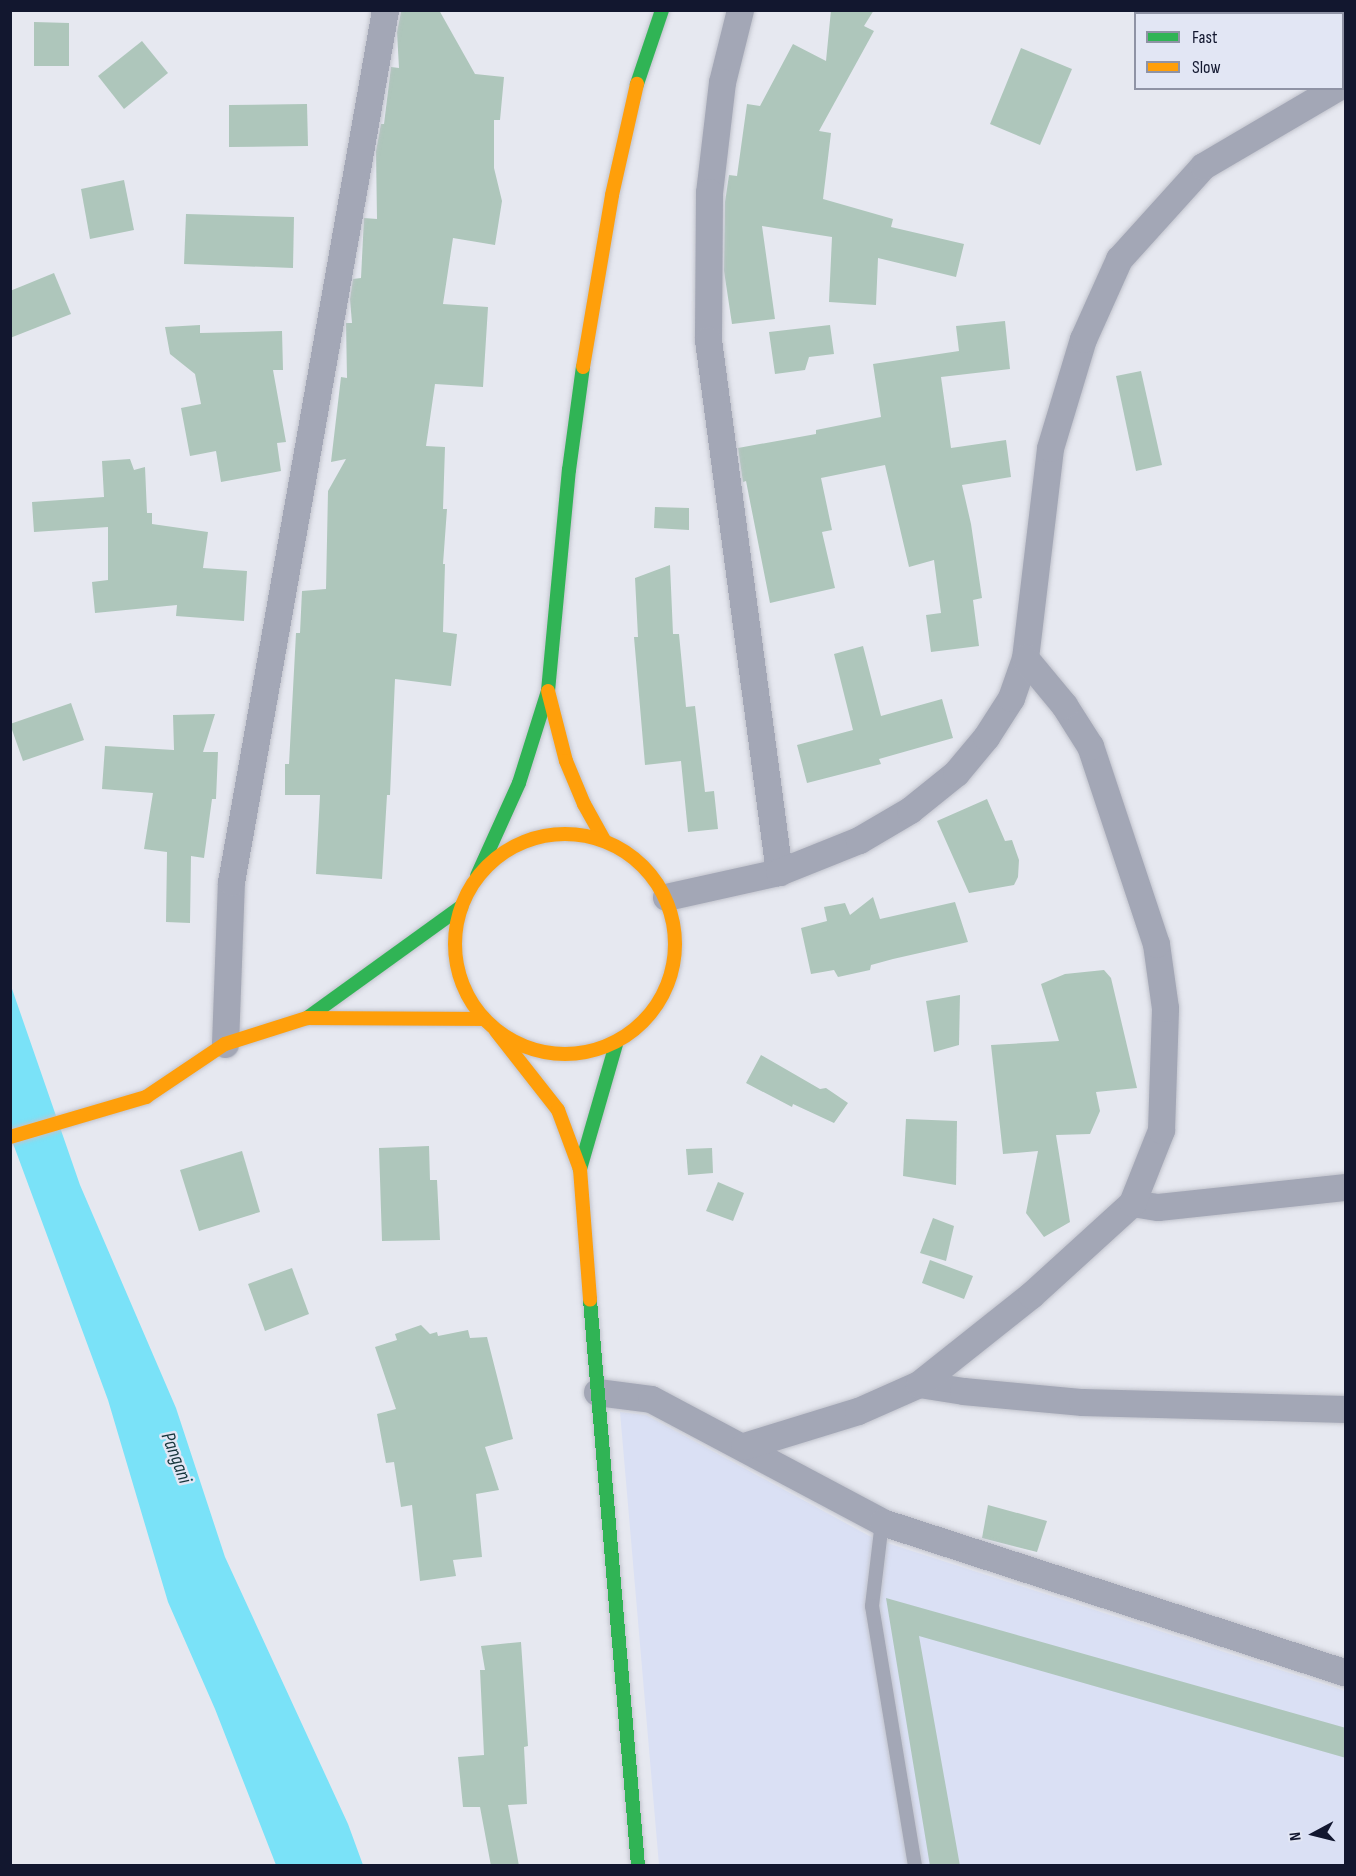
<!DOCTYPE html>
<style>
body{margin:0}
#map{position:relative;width:1356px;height:1876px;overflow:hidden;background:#e6e8f0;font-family:"Sofia Sans Condensed",sans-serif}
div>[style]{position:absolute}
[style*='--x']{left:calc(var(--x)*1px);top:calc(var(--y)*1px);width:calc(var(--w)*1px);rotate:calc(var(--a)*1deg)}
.built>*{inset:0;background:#dae0f4}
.water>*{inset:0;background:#7ae2f8}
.building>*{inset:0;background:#aec6bb}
.roads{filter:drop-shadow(0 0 2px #c1c3cc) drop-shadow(0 0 2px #c1c3cc)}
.lane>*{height:14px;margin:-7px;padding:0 7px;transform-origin:7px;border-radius:7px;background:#a3a7b6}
.street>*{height:27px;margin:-13.5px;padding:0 13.5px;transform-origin:13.5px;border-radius:13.5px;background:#a3a7b6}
.fast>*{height:14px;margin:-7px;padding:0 7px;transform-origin:7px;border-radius:7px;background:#30b455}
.slow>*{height:14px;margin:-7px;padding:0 7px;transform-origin:7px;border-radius:7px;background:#ff9f0a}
.slow>.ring{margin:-7px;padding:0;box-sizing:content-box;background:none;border:14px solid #ff9f0a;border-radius:50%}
span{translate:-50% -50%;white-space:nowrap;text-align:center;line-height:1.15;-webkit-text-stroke:5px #e2e6f4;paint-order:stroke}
.water-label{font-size:20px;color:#16353b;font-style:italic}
.frame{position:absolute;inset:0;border:12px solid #12172f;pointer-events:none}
.legend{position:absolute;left:1134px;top:12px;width:210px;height:78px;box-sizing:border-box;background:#e2e6f4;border:2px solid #8f93a5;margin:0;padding:8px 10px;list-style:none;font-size:18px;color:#12172f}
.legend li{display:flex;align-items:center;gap:12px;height:30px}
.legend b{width:30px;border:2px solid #8f93a5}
.north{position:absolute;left:1284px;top:1804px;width:60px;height:60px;-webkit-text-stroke:4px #e2e6f4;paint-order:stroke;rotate:263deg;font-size:16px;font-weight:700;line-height:24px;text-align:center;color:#12172f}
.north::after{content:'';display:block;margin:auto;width:21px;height:27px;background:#12172f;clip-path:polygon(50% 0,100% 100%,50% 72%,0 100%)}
</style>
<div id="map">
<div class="built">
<div style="clip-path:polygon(620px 1412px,646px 1415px,875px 1539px,1345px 1691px,1345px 1865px,659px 1865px)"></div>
</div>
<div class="water">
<div style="clip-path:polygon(11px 986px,80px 1185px,176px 1408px,225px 1557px,348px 1824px,363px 1865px,276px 1865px,215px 1709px,168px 1602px,108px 1400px,11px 1138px)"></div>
</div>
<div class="building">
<div style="clip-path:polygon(439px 10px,475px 74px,504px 77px,500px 120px,494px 120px,494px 168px,502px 201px,495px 245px,453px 238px,443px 304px,488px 307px,483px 387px,435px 384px,426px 446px,445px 447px,443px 509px,447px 509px,443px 564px,445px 564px,443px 632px,457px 634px,451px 686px,395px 679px,390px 795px,387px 795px,382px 879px,316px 874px,320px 795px,285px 795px,285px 764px,289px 764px,296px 633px,300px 633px,302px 591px,326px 589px,328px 491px,346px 459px,331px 462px,341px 377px,347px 378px,346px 323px,352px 323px,350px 299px,353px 279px,361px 278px,364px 218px,377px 219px,376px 151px,381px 124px,384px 124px,391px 67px,399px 68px,397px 32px,401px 12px)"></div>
<div style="clip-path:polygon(831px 10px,874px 10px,864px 26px,874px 31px,819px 131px,831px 133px,823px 199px,893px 219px,891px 227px,964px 244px,956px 277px,878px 258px,876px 305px,829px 302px,832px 237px,762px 226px,775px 319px,732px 324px,724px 271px,725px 202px,729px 175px,737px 176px,747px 104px,760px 106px,793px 44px,826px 61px)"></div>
<div style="clip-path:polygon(34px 22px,69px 23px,69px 66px,34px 66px)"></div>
<div style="clip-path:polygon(142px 41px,168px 73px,124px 109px,98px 76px)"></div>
<div style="clip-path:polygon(1021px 48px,1072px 69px,1040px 145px,990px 124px)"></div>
<div style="clip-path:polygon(307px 104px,308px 146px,229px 147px,229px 105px)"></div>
<div style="clip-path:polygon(124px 180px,134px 230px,90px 239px,81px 189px)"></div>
<div style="clip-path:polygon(186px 214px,294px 217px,293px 268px,184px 264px)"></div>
<div style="clip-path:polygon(54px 273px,71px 314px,10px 338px,10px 291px)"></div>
<div style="clip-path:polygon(1005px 321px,1010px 369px,941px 377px,951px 448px,1006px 440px,1011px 477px,962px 485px,971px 524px,982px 598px,973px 600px,979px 646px,931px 652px,926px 615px,941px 613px,934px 560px,909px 567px,885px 465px,821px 478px,832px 530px,822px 532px,835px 588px,770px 603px,746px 481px,743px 482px,738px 448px,816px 434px,816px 430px,881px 417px,873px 364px,959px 351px,956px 326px)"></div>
<div style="clip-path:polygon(200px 325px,200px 333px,282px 331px,283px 370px,273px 370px,286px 442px,277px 443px,281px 471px,221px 482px,216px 451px,190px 456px,181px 408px,201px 404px,195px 374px,170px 354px,165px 327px)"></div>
<div style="clip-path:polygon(830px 325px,834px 354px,809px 357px,805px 370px,775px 374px,769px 332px)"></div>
<div style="clip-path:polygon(1141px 371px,1162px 465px,1136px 471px,1116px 376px)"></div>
<div style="clip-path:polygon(130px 459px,134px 470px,145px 467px,147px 513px,152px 513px,152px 524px,208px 532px,203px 568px,247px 571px,244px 621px,176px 616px,177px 605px,95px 613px,92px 582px,108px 580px,108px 527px,34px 532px,32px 502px,104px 497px,102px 461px)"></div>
<div style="clip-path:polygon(655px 507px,689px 508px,689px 530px,654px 528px)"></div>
<div style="clip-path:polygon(670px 565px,673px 634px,679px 634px,686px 707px,695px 706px,705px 792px,714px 791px,718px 829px,688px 832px,681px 761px,645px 765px,634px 637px,638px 637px,635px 578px)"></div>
<div style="clip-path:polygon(863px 646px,881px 716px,942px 699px,953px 738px,879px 759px,881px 764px,807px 783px,797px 745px,853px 730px,834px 654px)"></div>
<div style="clip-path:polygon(71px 703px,84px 740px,23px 761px,10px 724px)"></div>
<div style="clip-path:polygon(215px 714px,203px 752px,218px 752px,216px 799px,212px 799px,204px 858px,191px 856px,190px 923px,166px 922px,167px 852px,144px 849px,153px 793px,102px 789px,105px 746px,174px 750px,173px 715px)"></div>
<div style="clip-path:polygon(987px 799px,1005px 841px,1012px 840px,1019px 860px,1018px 877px,1014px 885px,969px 893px,937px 821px)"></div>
<div style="clip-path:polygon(873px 897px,880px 919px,955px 902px,968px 942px,893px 959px,871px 965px,870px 970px,838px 977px,834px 970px,811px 974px,801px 928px,827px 921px,824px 907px,845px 903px,850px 915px)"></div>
<div style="clip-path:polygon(1104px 970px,1111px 978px,1137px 1088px,1096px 1092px,1100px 1111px,1090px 1134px,1056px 1135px,1070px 1222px,1044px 1237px,1026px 1213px,1038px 1151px,1003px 1154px,991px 1045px,1059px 1041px,1041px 984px,1065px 974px)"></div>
<div style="clip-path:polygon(960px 995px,959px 1045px,934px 1052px,926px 1001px)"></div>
<div style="clip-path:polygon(761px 1055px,820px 1089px,826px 1088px,848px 1103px,834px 1123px,793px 1104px,792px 1107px,746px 1083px)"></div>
<div style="clip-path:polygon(906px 1119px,957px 1121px,956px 1185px,903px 1176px)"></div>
<div style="clip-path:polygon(429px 1146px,430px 1180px,437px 1180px,440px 1240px,382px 1241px,379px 1148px)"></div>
<div style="clip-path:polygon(712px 1148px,713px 1173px,688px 1175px,686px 1149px)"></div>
<div style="clip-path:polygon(242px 1151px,260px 1212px,199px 1231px,180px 1170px)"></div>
<div style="clip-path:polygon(718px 1182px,744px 1193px,733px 1221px,706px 1211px)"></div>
<div style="clip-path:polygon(933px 1218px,954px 1226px,946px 1261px,920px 1253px)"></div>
<div style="clip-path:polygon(930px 1260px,973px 1276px,964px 1299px,922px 1283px)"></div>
<div style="clip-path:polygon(292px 1268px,309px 1314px,265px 1331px,248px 1284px)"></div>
<div style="clip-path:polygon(421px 1325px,430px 1334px,437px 1332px,438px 1336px,468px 1330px,470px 1338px,487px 1337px,513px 1439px,485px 1447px,499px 1490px,476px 1494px,482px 1557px,453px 1560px,456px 1576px,420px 1581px,412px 1505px,401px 1507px,394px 1462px,386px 1463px,377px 1414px,396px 1409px,375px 1347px,397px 1340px,395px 1334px)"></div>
<div style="clip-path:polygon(988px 1505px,1047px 1521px,1037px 1552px,982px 1538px)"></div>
<div style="clip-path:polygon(886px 1598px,1346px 1728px,1346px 1758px,919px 1636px,960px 1866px,930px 1866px)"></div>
<div style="clip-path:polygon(521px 1642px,528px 1746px,524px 1747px,527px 1804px,508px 1805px,519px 1866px,491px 1866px,480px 1807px,463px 1807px,458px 1757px,484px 1755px,480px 1670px,485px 1670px,481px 1646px)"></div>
</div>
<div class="roads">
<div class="lane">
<div style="--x:882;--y:1522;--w:85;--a:96.8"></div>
<div style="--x:872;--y:1606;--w:264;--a:80.6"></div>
</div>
<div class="street">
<div style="--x:740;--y:10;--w:74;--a:104"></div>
<div style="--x:722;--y:82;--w:111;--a:96.7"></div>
<div style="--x:709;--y:192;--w:148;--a:90.4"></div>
<div style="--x:708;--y:340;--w:537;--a:82.4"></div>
<div style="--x:1240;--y:10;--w:6;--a:45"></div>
<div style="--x:666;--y:897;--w:116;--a:-12.5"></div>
<div style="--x:779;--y:872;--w:86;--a:-21.8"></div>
<div style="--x:859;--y:840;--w:59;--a:-30.5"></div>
<div style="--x:910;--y:810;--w:59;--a:-38.8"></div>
<div style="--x:956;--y:773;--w:47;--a:-50.2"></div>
<div style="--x:986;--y:737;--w:46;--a:-57.3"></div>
<div style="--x:1011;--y:698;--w:42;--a:-70.7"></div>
<div style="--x:1025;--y:658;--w:211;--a:-83.2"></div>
<div style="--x:1050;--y:448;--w:114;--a:-73.2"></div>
<div style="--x:1083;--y:339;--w:88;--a:-65.8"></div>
<div style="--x:1119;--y:259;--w:125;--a:-47.9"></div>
<div style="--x:1203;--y:166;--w:154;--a:-30.4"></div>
<div style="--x:225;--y:1044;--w:162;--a:-87.9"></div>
<div style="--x:231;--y:882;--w:885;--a:-79.98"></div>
<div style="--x:1132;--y:1203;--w:26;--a:9"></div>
<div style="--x:1158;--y:1207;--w:189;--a:-6.1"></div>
<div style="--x:919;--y:1384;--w:45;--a:9"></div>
<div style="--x:963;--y:1391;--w:120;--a:5.3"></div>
<div style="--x:1082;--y:1402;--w:264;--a:1.5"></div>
<div style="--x:597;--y:1392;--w:54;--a:7.4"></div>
<div style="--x:651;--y:1399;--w:262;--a:28"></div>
<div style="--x:882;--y:1522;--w:488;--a:18"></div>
<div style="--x:744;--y:1446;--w:119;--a:-17.1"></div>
<div style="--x:858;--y:1411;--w:67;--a:-23.9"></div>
<div style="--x:919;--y:1384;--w:143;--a:-38.5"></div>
<div style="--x:1031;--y:1295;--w:137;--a:-42.3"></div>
<div style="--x:1132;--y:1203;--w:79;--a:-68.3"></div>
<div style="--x:1161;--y:1130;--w:122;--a:-88.1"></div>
<div style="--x:1165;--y:1008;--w:65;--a:-98"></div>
<div style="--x:1156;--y:944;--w:209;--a:-108.4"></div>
<div style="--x:1090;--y:746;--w:49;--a:-122.4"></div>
<div style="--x:1064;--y:705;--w:61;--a:-129.7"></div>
</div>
<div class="fast">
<div style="--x:637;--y:84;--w:78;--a:-71.3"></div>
<div style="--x:477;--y:876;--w:102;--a:-65.7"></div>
<div style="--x:519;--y:783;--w:96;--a:-72.5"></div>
<div style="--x:548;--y:691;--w:222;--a:-84.6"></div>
<div style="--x:569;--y:470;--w:104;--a:-82.3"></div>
<div style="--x:307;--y:1018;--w:190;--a:-35.8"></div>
<div style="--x:580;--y:1169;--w:130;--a:-73.9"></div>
<div style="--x:590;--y:1300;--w:568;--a:85.15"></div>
</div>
<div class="slow">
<div style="--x:583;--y:367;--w:174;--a:-80.4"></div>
<div style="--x:612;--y:195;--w:114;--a:-77.3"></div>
<div style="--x:548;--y:691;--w:72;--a:75.6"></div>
<div style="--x:566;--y:761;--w:47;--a:67.3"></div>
<div style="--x:584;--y:804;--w:41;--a:60.9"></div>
<div class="ring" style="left:455px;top:834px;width:206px;height:206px"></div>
<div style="--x:496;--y:1031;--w:100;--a:51.9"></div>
<div style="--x:558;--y:1110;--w:63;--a:69.6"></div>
<div style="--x:580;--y:1169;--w:131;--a:85.6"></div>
<div style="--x:10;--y:1137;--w:142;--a:-16.4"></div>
<div style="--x:146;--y:1097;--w:95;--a:-33.9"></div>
<div style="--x:225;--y:1044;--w:86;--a:-17.6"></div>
<div style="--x:307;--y:1018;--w:176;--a:0.3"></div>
</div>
</div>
<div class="water-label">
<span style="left:176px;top:1458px;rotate:69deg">Pangani</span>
</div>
<div class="frame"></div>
<ul class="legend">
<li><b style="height:8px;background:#30b455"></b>Fast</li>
<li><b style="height:8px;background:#ff9f0a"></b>Slow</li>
</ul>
<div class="north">N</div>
</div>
